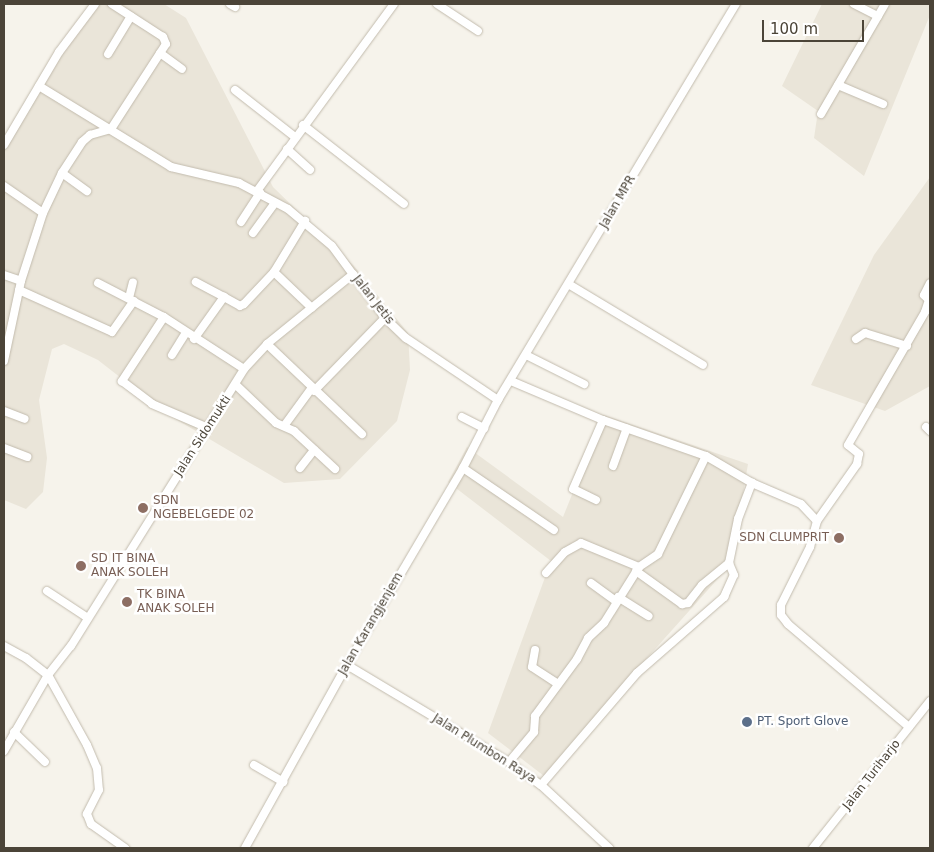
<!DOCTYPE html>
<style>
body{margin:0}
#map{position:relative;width:934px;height:852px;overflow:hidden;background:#f6f3eb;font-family:"DejaVu Sans",sans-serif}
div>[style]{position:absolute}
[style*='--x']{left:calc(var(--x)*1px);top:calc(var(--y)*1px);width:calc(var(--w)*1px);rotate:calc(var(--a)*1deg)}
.residential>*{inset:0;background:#eae5d9}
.roads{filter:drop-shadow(0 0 1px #c2bbad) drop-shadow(0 0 1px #c2bbad)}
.minor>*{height:8px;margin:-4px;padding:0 4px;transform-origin:4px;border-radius:4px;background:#fff}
.dots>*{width:14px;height:14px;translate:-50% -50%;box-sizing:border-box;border:2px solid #fff;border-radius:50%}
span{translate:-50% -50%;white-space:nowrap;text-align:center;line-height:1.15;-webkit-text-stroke:5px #fff;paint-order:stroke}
.street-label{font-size:12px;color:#4b4438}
.education-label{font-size:12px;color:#785e54}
.left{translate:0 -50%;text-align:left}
.right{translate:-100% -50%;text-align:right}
.service-label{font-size:12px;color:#4e5e75}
.frame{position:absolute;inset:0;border:5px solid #4b4438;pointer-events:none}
.scale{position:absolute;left:762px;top:20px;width:102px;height:22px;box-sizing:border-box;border:2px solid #4b4438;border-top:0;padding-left:6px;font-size:15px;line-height:18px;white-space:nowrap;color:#4b4438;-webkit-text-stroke:4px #fff;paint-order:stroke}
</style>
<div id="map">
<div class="residential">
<div style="clip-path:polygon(91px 4px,164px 4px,186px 18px,273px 187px,354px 266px,408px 333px,410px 370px,397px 421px,340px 479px,284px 483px,167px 414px,98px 360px,64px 344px,52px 349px,39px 400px,47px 458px,43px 492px,26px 509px,4px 500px,4px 138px)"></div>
<div style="clip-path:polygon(822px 4px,930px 4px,930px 15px,864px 176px,814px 138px,818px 111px,782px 86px)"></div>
<div style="clip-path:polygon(930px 177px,930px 386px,885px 411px,811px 385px,874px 255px)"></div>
<div style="clip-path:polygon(604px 415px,748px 464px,731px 564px,631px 676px,548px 779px,488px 733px,551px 561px,448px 482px,467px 447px,563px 517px)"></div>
</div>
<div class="roads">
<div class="minor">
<div style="--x:230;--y:4;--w:6;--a:31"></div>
<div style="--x:437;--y:4;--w:49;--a:33.4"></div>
<div style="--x:854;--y:4;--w:27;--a:27"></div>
<div style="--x:160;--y:53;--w:27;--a:36"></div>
<div style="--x:108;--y:54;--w:44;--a:-58.8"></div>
<div style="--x:838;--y:85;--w:49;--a:22.9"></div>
<div style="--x:39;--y:86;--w:155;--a:31.5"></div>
<div style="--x:171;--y:167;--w:70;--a:13.2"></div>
<div style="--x:239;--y:183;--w:55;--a:28"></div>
<div style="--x:288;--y:209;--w:57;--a:40.1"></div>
<div style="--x:332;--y:246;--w:89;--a:53.6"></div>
<div style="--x:385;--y:318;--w:29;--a:44"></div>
<div style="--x:406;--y:338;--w:111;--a:34"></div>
<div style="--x:235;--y:90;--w:76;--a:38.1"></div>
<div style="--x:821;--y:114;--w:127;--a:-59.8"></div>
<div style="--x:303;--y:125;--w:128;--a:38"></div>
<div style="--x:4;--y:145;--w:108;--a:-59.4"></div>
<div style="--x:59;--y:52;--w:60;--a:-53.1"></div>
<div style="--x:287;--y:149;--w:31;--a:42"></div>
<div style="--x:62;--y:173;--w:31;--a:36"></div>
<div style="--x:4;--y:186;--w:47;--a:34.7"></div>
<div style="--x:257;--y:191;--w:232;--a:-53.8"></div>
<div style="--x:241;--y:222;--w:35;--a:-57"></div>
<div style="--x:253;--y:233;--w:37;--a:-54"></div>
<div style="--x:274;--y:272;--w:52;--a:43.5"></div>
<div style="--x:4;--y:275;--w:18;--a:19"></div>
<div style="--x:98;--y:283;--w:74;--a:27.3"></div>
<div style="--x:164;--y:317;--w:95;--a:33"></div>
<div style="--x:570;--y:285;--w:155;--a:31"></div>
<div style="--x:19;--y:290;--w:102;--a:24.3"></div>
<div style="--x:112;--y:332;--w:38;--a:-55"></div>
<div style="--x:224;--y:297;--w:18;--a:29"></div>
<div style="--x:240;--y:306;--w:4;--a:-27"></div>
<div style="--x:244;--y:304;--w:44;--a:-46.8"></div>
<div style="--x:274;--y:272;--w:60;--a:-58.7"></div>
<div style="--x:129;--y:298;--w:16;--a:-76"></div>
<div style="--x:164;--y:317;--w:77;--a:123.3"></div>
<div style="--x:122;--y:381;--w:38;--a:37"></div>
<div style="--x:152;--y:404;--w:61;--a:23.2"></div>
<div style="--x:194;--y:339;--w:52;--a:-54.5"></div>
<div style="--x:224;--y:297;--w:32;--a:-152"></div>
<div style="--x:856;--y:339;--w:11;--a:-34"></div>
<div style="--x:865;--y:333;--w:44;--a:17.2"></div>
<div style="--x:267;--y:344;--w:131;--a:43.5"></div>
<div style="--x:172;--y:355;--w:26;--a:-58"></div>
<div style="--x:528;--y:356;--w:63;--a:26.6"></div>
<div style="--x:4;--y:361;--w:82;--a:-78"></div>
<div style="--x:21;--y:281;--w:71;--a:-72.1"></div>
<div style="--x:43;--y:213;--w:44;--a:-64.6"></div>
<div style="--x:62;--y:173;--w:37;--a:-57"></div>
<div style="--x:82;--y:142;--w:11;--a:-41"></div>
<div style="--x:90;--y:135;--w:22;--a:-16"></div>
<div style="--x:111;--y:129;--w:101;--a:-57.1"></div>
<div style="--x:166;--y:44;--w:8;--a:-113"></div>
<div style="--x:163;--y:37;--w:61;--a:-147.1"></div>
<div style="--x:511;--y:381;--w:100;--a:23"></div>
<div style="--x:603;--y:420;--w:109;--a:19.3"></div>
<div style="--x:706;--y:456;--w:53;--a:30.4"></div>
<div style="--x:752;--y:483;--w:53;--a:23.2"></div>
<div style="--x:801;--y:504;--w:23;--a:47"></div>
<div style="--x:236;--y:385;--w:55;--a:43.5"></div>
<div style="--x:276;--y:423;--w:20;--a:24"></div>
<div style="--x:294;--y:431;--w:56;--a:42.8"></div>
<div style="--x:314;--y:391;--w:102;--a:-45.8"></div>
<div style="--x:4;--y:411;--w:22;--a:21"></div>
<div style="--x:462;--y:417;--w:25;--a:27"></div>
<div style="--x:284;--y:426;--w:46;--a:-53.9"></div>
<div style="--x:926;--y:427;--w:6;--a:45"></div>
<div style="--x:4;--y:448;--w:25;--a:21"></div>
<div style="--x:613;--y:466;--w:40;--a:-69.8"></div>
<div style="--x:300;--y:468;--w:23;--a:-52"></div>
<div style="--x:463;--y:468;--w:110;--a:34.3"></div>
<div style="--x:596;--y:500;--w:25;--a:-154"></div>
<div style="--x:573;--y:489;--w:75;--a:-66.5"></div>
<div style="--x:636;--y:571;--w:57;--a:35.7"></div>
<div style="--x:682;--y:604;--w:6;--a:-9"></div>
<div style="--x:688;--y:603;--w:23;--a:-52"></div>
<div style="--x:702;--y:585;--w:35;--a:-39"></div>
<div style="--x:729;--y:563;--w:45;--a:-78.4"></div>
<div style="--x:738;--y:519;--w:39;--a:-69"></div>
<div style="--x:546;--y:573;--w:28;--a:-48"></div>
<div style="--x:565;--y:552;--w:18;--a:-29"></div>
<div style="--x:581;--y:543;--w:63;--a:22.5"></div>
<div style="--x:591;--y:583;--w:31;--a:36"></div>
<div style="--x:47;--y:591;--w:49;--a:33.4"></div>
<div style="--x:618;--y:597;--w:36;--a:32"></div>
<div style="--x:4;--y:646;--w:25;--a:29"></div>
<div style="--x:26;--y:658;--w:28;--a:38"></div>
<div style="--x:48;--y:675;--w:80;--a:60.9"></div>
<div style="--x:87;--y:745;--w:25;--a:67"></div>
<div style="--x:97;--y:768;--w:22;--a:85"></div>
<div style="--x:99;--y:790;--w:27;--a:117"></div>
<div style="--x:87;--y:814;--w:11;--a:68"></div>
<div style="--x:91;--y:824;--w:42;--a:35.2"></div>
<div style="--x:535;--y:650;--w:17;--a:100"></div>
<div style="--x:532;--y:667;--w:30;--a:33"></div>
<div style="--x:347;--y:665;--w:189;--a:30.9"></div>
<div style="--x:509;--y:762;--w:39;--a:36"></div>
<div style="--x:541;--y:785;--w:93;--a:42.8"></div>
<div style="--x:909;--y:727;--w:159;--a:-139.6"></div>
<div style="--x:788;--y:624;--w:11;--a:-128"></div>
<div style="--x:781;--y:615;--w:10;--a:-90"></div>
<div style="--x:781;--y:605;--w:65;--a:-63.4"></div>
<div style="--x:810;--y:547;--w:27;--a:-75"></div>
<div style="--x:817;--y:521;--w:70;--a:-54.9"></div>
<div style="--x:857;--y:464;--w:10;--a:-79"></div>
<div style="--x:859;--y:454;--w:14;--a:-141"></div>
<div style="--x:848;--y:445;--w:154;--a:-59.9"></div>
<div style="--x:925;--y:312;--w:13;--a:-72"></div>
<div style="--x:929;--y:300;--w:7;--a:-135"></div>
<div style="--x:924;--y:295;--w:13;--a:-63"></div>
<div style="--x:14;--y:732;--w:43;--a:44.1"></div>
<div style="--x:4;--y:751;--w:88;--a:-59.9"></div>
<div style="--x:48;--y:675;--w:37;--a:-52"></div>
<div style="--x:71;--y:646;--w:327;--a:-58"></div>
<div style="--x:244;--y:369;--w:34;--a:-47"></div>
<div style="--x:267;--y:344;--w:111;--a:-39.1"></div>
<div style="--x:509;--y:762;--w:39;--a:-50"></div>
<div style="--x:534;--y:732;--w:16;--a:-86"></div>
<div style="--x:535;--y:716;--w:71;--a:-53.6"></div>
<div style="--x:577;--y:659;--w:24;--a:-62"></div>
<div style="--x:588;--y:638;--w:22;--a:-43"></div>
<div style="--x:604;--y:623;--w:66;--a:-58"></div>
<div style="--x:639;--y:567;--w:23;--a:-34"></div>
<div style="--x:658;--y:554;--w:109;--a:-63.9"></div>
<div style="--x:254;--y:765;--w:34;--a:30"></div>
<div style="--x:541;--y:785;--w:148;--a:-49.4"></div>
<div style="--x:637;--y:673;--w:116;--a:-41.1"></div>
<div style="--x:724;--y:597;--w:24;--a:-66"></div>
<div style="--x:734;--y:575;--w:13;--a:-113"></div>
<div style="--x:245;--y:848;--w:210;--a:-60.9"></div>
<div style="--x:347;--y:665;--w:229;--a:-59.5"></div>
<div style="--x:463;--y:468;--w:76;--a:-62.8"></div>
<div style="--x:498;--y:400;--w:462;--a:-59"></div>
<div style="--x:813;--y:848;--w:188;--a:-51.5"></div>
</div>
</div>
<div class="dots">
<div style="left:143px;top:508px;background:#8d6e63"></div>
<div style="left:839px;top:538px;background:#8d6e63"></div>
<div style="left:81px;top:566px;background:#8d6e63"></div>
<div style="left:127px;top:602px;background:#8d6e63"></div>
<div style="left:747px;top:722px;background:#5c6f8a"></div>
</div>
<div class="street-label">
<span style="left:618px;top:202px;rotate:-60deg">Jalan MPR</span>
<span style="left:373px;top:300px;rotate:52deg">Jalan Jetis</span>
<span style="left:203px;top:436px;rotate:-57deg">Jalan Sidomukti</span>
<span style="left:371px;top:624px;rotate:-60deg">Jalan Karangjenjem</span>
<span style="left:484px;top:749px;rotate:32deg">Jalan Plumbon Raya</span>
<span style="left:872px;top:775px;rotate:-52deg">Jalan Turiharjo</span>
</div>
<div class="education-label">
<span class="left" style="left:153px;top:508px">SDN<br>NGEBELGEDE 02</span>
<span class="right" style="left:829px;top:538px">SDN CLUMPRIT</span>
<span class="left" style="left:91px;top:566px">SD IT BINA<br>ANAK SOLEH</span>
<span class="left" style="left:137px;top:602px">TK BINA<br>ANAK SOLEH</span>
</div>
<div class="service-label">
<span class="left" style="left:757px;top:722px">PT. Sport Glove</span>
</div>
<div class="frame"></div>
<div class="scale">100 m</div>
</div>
